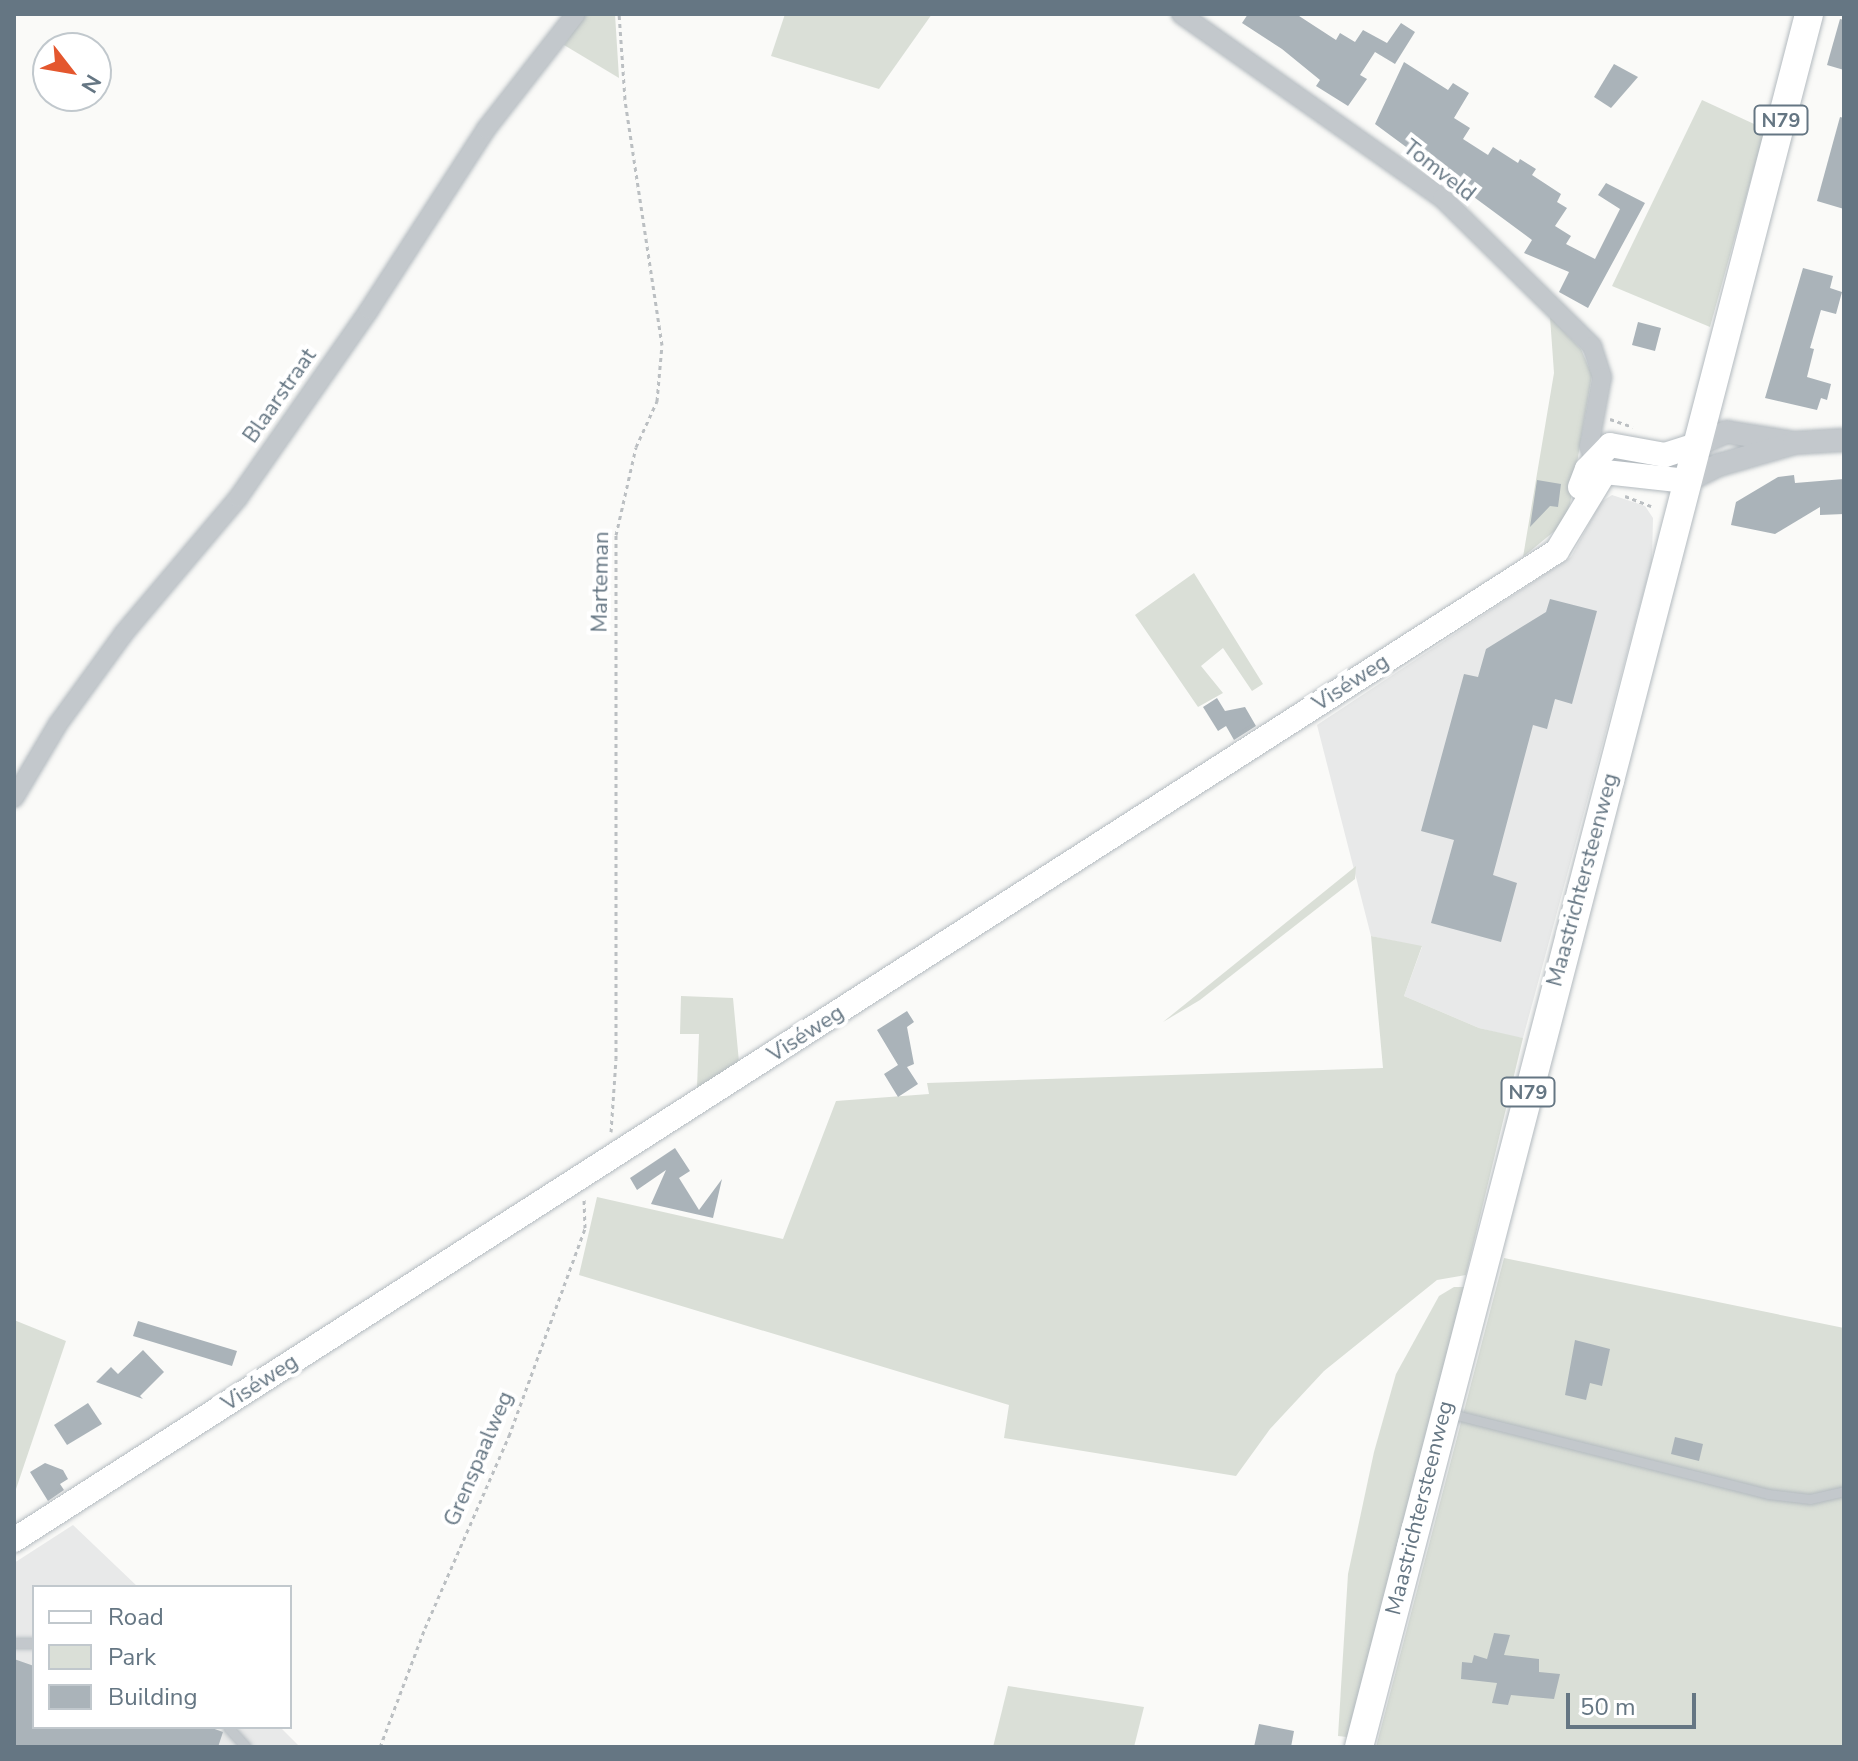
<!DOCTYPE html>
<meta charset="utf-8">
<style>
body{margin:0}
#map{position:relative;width:1858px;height:1761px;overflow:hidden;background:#fafaf8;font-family:"Nunito Sans",sans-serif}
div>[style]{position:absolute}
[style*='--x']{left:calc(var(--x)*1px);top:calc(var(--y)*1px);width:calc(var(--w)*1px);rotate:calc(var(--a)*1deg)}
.built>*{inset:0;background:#e8e9e9}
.green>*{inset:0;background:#dadfd7}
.building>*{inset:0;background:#aab3b9}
.path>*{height:3px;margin-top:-1.5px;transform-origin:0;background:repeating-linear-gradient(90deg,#bbbfc2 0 4px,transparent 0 8px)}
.roads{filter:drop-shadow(0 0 2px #b3babf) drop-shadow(0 0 2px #b3babf)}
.service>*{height:9px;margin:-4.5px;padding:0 4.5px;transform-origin:4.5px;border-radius:4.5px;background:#c3c8cc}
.minor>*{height:18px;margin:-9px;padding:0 9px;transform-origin:9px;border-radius:9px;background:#c3c8cc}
.tertiary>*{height:22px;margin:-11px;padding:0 11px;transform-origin:11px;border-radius:11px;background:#c3c8cc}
.secondary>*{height:24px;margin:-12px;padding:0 12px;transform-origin:12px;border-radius:12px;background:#fff}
.primary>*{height:28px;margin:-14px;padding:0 14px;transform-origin:14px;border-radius:14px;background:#fff}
span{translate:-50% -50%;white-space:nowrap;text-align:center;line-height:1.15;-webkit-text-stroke:8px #fff;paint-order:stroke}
.shield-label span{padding:2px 6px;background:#fff;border:2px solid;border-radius:6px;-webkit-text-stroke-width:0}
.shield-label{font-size:20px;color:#657683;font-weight:700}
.street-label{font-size:22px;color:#657683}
.frame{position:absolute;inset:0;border:16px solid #657683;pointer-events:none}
.legend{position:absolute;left:32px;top:1585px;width:260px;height:144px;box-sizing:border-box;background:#fff;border:2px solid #c1c8cd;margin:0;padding:10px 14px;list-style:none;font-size:24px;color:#657683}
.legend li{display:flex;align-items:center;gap:16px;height:40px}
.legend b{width:40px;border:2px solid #c1c8cd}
.north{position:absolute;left:32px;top:32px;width:80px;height:80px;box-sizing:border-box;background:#fff;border:2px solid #c1c8cd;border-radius:50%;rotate:121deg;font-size:22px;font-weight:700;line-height:32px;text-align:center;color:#657683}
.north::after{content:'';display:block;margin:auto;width:28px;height:36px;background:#e4572e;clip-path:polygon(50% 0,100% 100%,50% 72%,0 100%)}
.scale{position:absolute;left:1566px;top:1693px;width:130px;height:36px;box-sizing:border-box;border:4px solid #657683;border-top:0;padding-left:10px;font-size:24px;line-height:28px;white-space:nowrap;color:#657683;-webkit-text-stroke:6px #fff;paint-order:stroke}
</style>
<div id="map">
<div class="built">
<div style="clip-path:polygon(1612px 495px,1645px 506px,1653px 518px,1652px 561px,1523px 1038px,1514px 1037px,1479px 1028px,1404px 996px,1422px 947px,1371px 936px,1317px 725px,1571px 557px,1601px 502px)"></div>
<div style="clip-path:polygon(73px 1525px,138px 1587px,34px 1587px,34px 1727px,280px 1727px,300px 1747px,14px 1747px,14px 1563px)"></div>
</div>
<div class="green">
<div style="clip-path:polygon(585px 14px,615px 14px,619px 78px,564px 45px)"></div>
<div style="clip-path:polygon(785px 14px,932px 14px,879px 89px,771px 56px)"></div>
<div style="clip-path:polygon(1702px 100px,1765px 129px,1710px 327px,1612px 286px)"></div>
<div style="clip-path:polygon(1550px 317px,1581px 349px,1592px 375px,1570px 504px,1563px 524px,1523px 557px,1554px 373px)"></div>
<div style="clip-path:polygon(1194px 573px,1263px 684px,1252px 691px,1223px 648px,1201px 666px,1223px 693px,1198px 707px,1135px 615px)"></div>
<div style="clip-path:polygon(1356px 866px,1355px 879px,1200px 1000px,1163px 1022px)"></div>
<div style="clip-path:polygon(1371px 936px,1422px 946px,1404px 996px,1479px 1028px,1523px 1038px,1466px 1275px,1437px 1280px,1324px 1371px,1270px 1429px,1236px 1476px,1004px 1438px,1009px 1405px,579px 1275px,597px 1197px,783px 1239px,836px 1101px,929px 1094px,927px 1083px,1383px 1068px)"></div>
<div style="clip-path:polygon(681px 996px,733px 998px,739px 1062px,697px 1088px,699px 1034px,680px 1034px)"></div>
<div style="clip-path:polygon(1504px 1258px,1844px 1328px,1844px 1747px,1376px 1747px)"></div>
<div style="clip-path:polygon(1454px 1287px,1464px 1287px,1347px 1737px,1338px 1736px,1348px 1574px,1374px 1452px,1396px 1374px,1439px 1296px)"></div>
<div style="clip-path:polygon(14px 1320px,66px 1341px,14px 1495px)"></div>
<div style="clip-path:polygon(1008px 1686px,1144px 1707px,1134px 1747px,993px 1747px)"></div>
</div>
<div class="building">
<div style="clip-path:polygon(1248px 14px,1296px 14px,1336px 40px,1340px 33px,1355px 42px,1363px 30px,1387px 43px,1401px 23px,1415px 32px,1395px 64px,1375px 52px,1360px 75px,1367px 79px,1348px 106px,1316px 86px,1320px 80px,1282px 49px,1242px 23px)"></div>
<div style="clip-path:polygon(1840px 19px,1844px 20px,1844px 70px,1827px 65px)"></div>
<div style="clip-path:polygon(1404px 62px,1448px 90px,1453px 83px,1469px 93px,1454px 118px,1470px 128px,1463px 139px,1488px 155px,1493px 147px,1518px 163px,1520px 159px,1536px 169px,1532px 175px,1561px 194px,1557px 202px,1567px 208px,1555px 226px,1571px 236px,1566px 244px,1595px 259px,1620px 209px,1598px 195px,1606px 183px,1645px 203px,1588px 308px,1559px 292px,1569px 272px,1524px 253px,1532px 240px,1375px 124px)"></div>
<div style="clip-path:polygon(1614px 64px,1638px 77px,1611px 108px,1594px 97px)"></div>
<div style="clip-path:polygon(1840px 117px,1844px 118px,1844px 209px,1817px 201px)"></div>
<div style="clip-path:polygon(1803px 268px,1833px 276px,1830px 288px,1842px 292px,1836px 314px,1821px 310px,1810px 348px,1814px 349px,1807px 377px,1831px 384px,1827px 400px,1821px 398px,1817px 410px,1765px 398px)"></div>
<div style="clip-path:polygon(1638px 322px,1661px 328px,1655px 351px,1632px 345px)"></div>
<div style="clip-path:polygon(1794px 475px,1795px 483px,1844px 479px,1844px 514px,1820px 515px,1820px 507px,1775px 534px,1731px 525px,1736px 502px,1778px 477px)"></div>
<div style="clip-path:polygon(1537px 480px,1561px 484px,1558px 507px,1550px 506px,1530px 527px)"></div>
<div style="clip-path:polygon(1550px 599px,1597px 611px,1572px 704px,1555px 699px,1547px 729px,1533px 725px,1493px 875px,1517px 883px,1501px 942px,1431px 923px,1454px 840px,1421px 831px,1464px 674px,1478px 677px,1486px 649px,1546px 612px)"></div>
<div style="clip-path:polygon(1217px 698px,1225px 711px,1245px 707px,1256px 726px,1234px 740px,1226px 726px,1218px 731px,1203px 707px)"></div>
<div style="clip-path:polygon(907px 1011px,914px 1022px,907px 1027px,914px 1064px,907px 1067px,918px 1084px,898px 1097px,884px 1074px,898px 1065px,877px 1030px)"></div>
<div style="clip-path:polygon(675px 1148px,690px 1171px,679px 1178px,699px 1210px,722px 1179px,713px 1218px,651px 1204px,666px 1170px,637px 1190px,630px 1178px)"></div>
<div style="clip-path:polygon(138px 1321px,237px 1351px,232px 1366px,133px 1336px)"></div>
<div style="clip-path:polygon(1575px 1340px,1610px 1349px,1602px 1386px,1590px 1383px,1586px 1400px,1565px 1395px)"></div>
<div style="clip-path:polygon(143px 1350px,164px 1372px,140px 1396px,143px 1399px,96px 1382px,111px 1367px,118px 1374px)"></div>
<div style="clip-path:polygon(88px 1403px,102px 1424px,67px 1445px,54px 1425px)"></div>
<div style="clip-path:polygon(1675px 1437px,1703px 1444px,1699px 1461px,1671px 1454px)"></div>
<div style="clip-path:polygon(45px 1463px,63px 1470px,68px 1479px,60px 1484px,64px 1490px,48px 1501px,30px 1472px)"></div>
<div style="clip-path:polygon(1494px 1633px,1510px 1635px,1504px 1655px,1539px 1659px,1539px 1672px,1560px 1674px,1554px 1699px,1511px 1695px,1508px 1705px,1492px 1703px,1497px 1683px,1461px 1679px,1462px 1662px,1472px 1663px,1474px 1655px,1487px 1659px)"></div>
<div style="clip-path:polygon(14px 1659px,34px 1666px,34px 1727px,209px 1727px,223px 1732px,218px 1747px,14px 1747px)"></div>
<div style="clip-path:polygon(1259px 1724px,1294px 1731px,1291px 1747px,1254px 1747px)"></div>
</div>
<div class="path">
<div style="--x:1610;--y:419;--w:24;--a:19"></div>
<div style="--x:1625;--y:496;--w:28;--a:21"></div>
<div style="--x:611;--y:1132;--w:73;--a:-86.1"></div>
<div style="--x:616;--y:1059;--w:524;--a:-90"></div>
<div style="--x:616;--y:535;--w:90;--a:-77.2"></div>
<div style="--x:636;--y:447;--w:51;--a:-65.5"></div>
<div style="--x:657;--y:401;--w:56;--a:-84.9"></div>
<div style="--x:662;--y:345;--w:249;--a:-98.6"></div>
<div style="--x:625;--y:99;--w:85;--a:-94"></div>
<div style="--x:380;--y:1747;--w:127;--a:-69.3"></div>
<div style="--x:425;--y:1628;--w:210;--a:-66.4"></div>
<div style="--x:509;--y:1436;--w:221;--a:-69.9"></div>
<div style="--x:585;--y:1228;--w:30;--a:-92"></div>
</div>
<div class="roads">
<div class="service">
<div style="--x:1448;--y:1413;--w:330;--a:14.2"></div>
<div style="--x:1768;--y:1494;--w:42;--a:6.8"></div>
<div style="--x:1810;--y:1499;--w:35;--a:-13"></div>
<div style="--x:14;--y:1643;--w:20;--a:0"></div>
<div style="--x:228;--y:1727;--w:27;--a:48"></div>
</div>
<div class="minor">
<div style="--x:1181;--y:14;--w:319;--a:35.2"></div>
<div style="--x:1442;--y:198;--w:211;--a:44.6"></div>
<div style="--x:1592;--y:346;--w:33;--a:72"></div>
<div style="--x:1602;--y:377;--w:71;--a:100.5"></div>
<div style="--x:1589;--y:447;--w:23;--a:59"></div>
<div style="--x:14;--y:798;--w:86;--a:-59.3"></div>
<div style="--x:58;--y:724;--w:112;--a:-54"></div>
<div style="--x:124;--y:633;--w:177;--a:-49.8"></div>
<div style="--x:238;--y:498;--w:229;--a:-55.1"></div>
<div style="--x:369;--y:310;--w:216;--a:-57.1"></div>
<div style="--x:486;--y:129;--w:146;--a:-52"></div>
</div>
<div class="tertiary">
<div style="--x:1696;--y:445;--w:34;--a:-23"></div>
<div style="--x:1727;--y:432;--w:63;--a:9.2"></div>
<div style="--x:1687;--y:481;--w:36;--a:-27"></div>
<div style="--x:1719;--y:465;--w:78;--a:-16.3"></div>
<div style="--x:1794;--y:443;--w:50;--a:-3.4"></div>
</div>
<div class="secondary">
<div style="--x:1580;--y:487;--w:19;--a:-69"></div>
<div style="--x:1587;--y:469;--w:33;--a:-46"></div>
<div style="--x:1610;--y:445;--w:56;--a:10.3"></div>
<div style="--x:1665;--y:455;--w:33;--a:-18"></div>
<div style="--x:14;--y:1540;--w:1833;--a:-32.66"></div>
<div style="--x:1557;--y:551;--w:92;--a:-58.7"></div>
<div style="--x:1605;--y:472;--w:82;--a:6.3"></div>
</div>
<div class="primary">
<div style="--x:1359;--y:1747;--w:1790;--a:-75.44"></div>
</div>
</div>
<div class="shield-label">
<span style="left:1781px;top:120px">N79</span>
<span style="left:1528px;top:1092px">N79</span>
</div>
<div class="street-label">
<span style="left:1439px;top:171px;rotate:38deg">Tomveld</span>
<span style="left:280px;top:396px;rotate:-55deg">Blaarstraat</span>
<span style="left:601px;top:582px;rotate:-89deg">Marteman</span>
<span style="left:1351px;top:683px;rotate:-33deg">Viséweg</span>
<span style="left:1583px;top:880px;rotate:-75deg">Maastrichtersteenweg</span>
<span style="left:806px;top:1034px;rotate:-33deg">Viséweg</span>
<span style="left:260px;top:1383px;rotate:-33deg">Viséweg</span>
<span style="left:479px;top:1459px;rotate:-67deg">Grenspaalweg</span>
<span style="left:1420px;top:1508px;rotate:-76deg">Maastrichtersteenweg</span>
</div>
<div class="frame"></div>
<ul class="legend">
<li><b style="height:10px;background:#fff"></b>Road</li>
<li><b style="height:22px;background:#dadfd7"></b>Park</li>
<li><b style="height:22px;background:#aab3b9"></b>Building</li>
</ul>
<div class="north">N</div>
<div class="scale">50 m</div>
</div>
